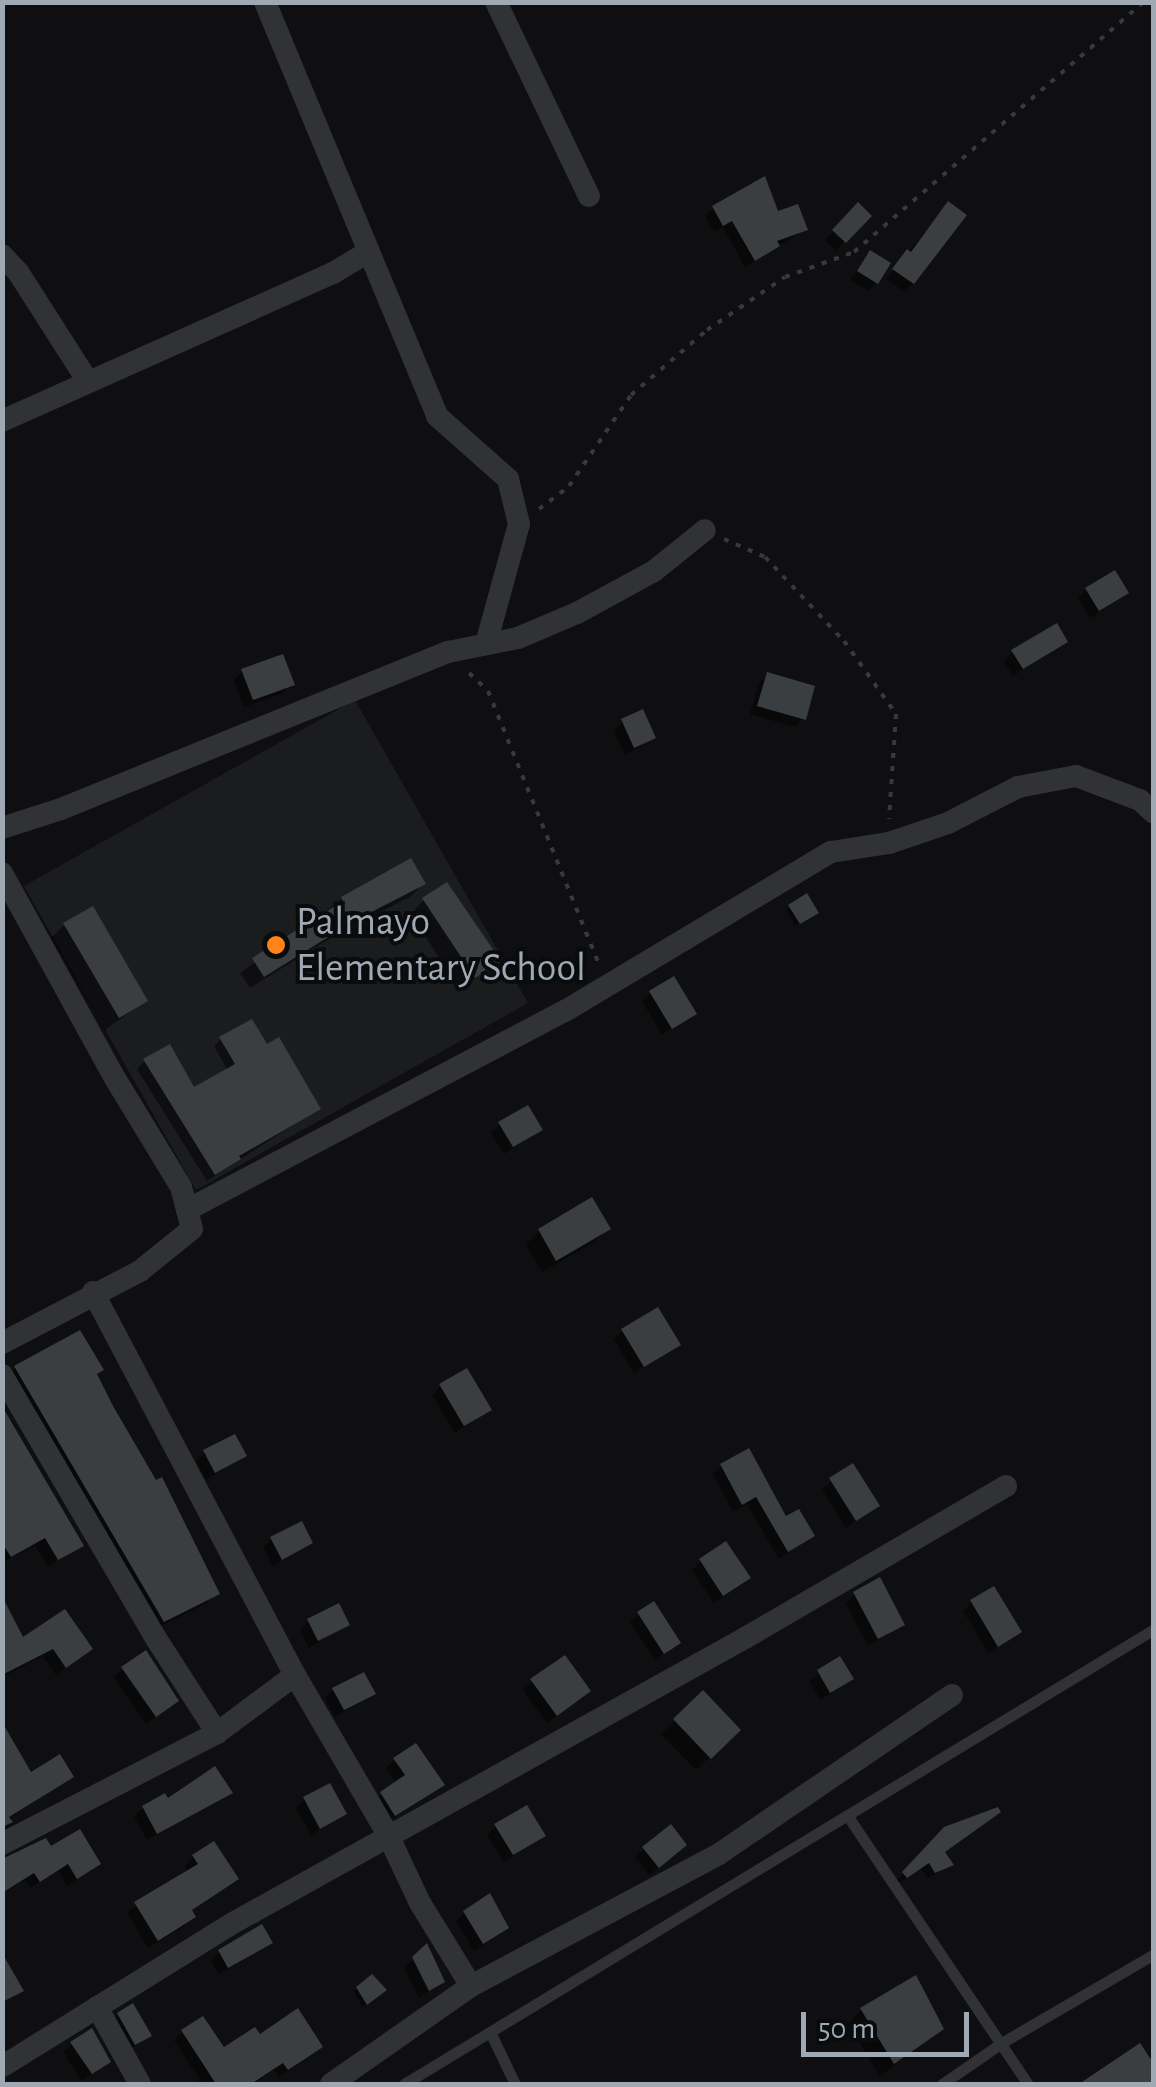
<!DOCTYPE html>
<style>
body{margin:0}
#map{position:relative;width:1156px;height:2087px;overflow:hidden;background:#0f0f11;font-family:"Alegreya Sans",sans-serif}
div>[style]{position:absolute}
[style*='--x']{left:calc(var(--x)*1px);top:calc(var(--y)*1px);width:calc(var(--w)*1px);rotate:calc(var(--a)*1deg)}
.built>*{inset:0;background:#1b1c1e}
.shadow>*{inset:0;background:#0007}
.building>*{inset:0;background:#3b3e41}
.path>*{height:4px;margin-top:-2px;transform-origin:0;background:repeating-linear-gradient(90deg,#36393d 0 5px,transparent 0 13px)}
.service>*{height:11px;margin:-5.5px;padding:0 5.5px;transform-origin:5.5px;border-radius:5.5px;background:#303236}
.minor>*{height:22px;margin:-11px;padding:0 11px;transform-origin:11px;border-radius:11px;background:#303236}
.dots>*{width:28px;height:28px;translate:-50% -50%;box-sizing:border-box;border:5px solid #0a0b0c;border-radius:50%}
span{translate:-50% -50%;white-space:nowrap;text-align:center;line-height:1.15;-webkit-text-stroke:8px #0a0b0c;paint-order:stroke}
.poi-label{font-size:40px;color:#9fa9b3}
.left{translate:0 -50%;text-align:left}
.frame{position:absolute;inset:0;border:5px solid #9fa9b3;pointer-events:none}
.scale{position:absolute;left:801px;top:2012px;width:168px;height:45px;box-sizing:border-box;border:5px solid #9fa9b3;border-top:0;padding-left:12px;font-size:30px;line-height:35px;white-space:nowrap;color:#9fa9b3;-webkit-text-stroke:8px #0a0b0c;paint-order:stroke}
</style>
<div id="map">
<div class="built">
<div style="clip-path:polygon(355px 700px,528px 1003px,196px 1190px,24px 886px)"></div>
</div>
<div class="shadow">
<div style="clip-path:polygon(948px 204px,913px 283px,904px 291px,886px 279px)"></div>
<div style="clip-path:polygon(858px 206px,869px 216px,836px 250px,825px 240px)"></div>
<div style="clip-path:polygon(714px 208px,777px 214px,805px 229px,745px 267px,723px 227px,714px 232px,705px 216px)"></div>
<div style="clip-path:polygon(870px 253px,876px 283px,868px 291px,850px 280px)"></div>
<div style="clip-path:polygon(1087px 590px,1126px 593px,1090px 618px,1078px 598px)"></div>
<div style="clip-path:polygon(1065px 641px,1013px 676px,1004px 661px,1013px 652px)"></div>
<div style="clip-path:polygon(243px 671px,292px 684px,283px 693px,244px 707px,234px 680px)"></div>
<div style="clip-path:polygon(768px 675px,803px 719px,795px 727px,750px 714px,759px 683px)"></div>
<div style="clip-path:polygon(623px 722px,653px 738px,625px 755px,614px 730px)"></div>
<div style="clip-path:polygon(423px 884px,410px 897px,337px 934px,250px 988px,240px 973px,342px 899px)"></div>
<div style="clip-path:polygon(424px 900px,497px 961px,460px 990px,411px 914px)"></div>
<div style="clip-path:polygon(789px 907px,812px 916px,795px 926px,786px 910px)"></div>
<div style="clip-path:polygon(64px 925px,145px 1001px,105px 1030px,51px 938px)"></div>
<div style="clip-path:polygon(651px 993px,694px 1013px,662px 1035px,642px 1001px)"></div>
<div style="clip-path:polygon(221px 1039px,266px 1048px,318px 1109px,207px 1181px,137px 1069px,145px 1061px,193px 1090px,228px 1071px,214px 1046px)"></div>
<div style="clip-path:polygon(500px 1124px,540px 1129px,504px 1154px,491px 1133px)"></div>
<div style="clip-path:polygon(591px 1201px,608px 1228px,594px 1242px,542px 1272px,526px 1245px,539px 1231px)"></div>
<div style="clip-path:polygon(623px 1331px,678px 1344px,634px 1373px,614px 1339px)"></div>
<div style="clip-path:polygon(15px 1368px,216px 1594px,208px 1602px,155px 1629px,7px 1377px)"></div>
<div style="clip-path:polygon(441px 1386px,489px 1409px,455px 1433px,432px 1395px)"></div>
<div style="clip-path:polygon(2px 1411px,81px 1545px,48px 1567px,35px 1545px,2px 1563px)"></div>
<div style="clip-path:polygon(205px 1453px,244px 1456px,206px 1480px,196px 1461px)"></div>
<div style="clip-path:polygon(721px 1466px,785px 1520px,811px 1536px,779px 1559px,747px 1504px,733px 1511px,713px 1474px)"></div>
<div style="clip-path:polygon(852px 1467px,876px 1506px,846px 1528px,822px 1489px)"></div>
<div style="clip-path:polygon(272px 1539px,310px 1543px,273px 1566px,263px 1548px)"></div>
<div style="clip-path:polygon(701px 1561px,748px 1578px,714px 1603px,692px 1570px)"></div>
<div style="clip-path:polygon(855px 1594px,902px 1624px,868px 1646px,846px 1603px)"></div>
<div style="clip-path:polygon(972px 1602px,1018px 1632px,989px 1653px,963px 1611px)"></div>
<div style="clip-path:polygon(2px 1603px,22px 1641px,89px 1649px,56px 1675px,43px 1656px,2px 1677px)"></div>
<div style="clip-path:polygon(639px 1614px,678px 1643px,655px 1660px,630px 1622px)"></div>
<div style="clip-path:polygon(309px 1621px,347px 1624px,309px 1648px,300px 1630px)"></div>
<div style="clip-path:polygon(839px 1659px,851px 1679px,821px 1700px,809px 1681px)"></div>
<div style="clip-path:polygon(123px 1669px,176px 1701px,146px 1724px,114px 1677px)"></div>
<div style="clip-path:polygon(532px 1681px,588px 1691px,547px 1723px,523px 1690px)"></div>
<div style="clip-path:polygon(334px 1690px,372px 1693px,335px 1717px,325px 1698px)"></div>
<div style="clip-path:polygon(703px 1693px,738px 1730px,696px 1770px,661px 1734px)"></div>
<div style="clip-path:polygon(2px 1749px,30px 1776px,71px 1777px,8px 1819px,2px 1828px)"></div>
<div style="clip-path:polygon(395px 1760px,442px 1784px,385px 1823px,373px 1802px,397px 1784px,386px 1768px)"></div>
<div style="clip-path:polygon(230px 1792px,147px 1840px,134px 1816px,143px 1808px,167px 1801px)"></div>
<div style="clip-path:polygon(304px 1799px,344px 1814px,311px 1835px,296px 1808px)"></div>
<div style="clip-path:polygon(496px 1826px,542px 1836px,504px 1862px,487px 1835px)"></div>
<div style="clip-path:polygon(946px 1829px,943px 1853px,951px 1864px,928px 1878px,921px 1868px,899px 1883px,897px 1880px)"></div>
<div style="clip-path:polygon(51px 1849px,98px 1864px,67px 1886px,58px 1870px,30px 1888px,25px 1880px,2px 1894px,2px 1859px)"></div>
<div style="clip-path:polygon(644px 1849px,676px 1854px,649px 1875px,635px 1857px)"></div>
<div style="clip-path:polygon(193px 1857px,236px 1879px,190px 1912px,193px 1917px,184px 1926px,148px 1948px,127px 1912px,189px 1872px,185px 1866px)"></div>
<div style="clip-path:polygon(464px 1913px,506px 1928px,474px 1951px,456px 1921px)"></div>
<div style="clip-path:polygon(270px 1943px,219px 1974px,211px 1961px,220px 1952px)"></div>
<div style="clip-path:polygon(413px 1959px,442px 1981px,419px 1998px,404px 1968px)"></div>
<div style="clip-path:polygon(915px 1978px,941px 2028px,880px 2076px,848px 2024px,861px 2010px)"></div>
<div style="clip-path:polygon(357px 1988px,380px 1994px,363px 2007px,354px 1992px)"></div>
<div style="clip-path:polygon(119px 2015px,149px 2035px,126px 2052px,110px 2023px)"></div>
<div style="clip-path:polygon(182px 2032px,223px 2051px,259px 2037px,320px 2047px,279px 2077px,274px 2070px,252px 2084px,193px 2084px,200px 2080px,174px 2040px)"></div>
<div style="clip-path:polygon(72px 2044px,107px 2062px,82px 2081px,63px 2052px)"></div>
</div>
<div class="building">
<div style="clip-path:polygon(765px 176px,778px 211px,798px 204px,808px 230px,777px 241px,780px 246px,755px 261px,732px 221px,723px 226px,712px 206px)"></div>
<div style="clip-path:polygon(948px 201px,967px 215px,914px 284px,892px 269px,907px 249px,911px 252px)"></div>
<div style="clip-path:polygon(858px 202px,872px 216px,846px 243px,832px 230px)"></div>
<div style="clip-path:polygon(870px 250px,891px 263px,878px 284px,857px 271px)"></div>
<div style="clip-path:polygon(1115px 570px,1129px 593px,1099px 611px,1085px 588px)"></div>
<div style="clip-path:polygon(1057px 623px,1068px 642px,1023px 669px,1011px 650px)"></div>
<div style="clip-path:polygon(283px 654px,295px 685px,253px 700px,241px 669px)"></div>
<div style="clip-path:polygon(767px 672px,815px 686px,806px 720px,757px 706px)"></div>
<div style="clip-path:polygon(643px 709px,656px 738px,634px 748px,621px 719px)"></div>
<div style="clip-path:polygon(411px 858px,426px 884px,354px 921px,264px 977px,252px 958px,343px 901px,341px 897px)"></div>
<div style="clip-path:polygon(447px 882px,501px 961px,475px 978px,422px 898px)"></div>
<div style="clip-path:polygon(807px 893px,819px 913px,800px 924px,788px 905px)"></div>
<div style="clip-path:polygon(93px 906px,148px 1001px,119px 1018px,63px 923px)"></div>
<div style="clip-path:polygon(674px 976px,697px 1014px,672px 1029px,649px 991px)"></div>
<div style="clip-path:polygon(252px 1019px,267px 1044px,279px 1037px,321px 1109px,239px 1156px,241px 1159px,215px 1175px,143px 1059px,170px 1044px,194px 1087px,235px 1064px,219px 1037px)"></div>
<div style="clip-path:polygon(528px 1105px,543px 1130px,513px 1147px,498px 1122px)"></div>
<div style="clip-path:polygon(592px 1197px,611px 1229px,556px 1261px,538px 1229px)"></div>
<div style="clip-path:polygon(658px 1307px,681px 1345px,644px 1367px,621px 1329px)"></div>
<div style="clip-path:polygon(80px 1330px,104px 1370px,97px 1374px,113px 1406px,156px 1480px,162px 1477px,220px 1594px,164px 1622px,14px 1366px)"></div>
<div style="clip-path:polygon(467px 1368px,492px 1410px,464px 1426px,439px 1384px)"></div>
<div style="clip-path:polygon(2px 1406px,84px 1546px,58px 1560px,45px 1538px,11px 1557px,2px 1543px)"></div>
<div style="clip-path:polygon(235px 1434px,247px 1456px,215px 1473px,203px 1450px)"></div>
<div style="clip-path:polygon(749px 1448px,786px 1516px,799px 1509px,815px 1536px,788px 1552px,756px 1497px,742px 1505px,720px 1464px)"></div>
<div style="clip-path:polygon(853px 1463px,880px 1506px,856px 1521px,829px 1478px)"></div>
<div style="clip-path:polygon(302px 1521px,313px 1543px,282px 1560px,270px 1537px)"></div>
<div style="clip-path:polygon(726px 1541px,751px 1578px,723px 1596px,699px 1559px)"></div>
<div style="clip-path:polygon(880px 1577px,905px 1625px,878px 1639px,853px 1592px)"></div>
<div style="clip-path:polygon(994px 1586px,1022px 1632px,998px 1647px,970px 1600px)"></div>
<div style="clip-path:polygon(2px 1596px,23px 1637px,65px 1609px,93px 1649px,66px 1668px,53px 1649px,2px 1675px)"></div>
<div style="clip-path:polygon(654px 1601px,681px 1643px,664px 1654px,637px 1612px)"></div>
<div style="clip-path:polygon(339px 1603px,350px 1625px,318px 1641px,307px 1619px)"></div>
<div style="clip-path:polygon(146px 1650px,179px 1701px,156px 1717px,121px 1667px)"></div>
<div style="clip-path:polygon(565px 1655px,591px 1691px,557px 1716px,530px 1679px)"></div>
<div style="clip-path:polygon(840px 1656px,854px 1679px,830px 1693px,817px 1670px)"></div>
<div style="clip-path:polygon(364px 1672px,376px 1694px,344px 1710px,332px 1688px)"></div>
<div style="clip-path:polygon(703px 1690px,741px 1730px,711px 1759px,673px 1719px)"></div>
<div style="clip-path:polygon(2px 1722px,31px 1772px,60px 1754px,74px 1777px,9px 1817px,13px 1822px,2px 1827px)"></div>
<div style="clip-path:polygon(416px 1743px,445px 1785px,395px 1816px,380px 1792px,405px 1775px,393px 1758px)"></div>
<div style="clip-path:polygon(215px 1766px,233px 1793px,157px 1834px,142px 1806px,165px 1793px,168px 1798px)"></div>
<div style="clip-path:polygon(330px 1783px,347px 1814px,320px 1829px,303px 1797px)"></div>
<div style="clip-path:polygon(527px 1805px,546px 1836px,513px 1855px,494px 1824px)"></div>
<div style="clip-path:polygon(998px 1807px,1001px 1812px,945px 1852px,954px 1865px,935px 1873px,929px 1863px,907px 1878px,902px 1872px,944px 1827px)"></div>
<div style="clip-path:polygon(671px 1824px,687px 1845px,659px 1868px,642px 1847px)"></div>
<div style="clip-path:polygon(80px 1829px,101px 1864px,77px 1879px,68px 1864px,40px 1882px,34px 1873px,2px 1893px,2px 1859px,46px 1838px,51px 1846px)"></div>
<div style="clip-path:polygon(214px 1841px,239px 1879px,192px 1910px,196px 1917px,158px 1941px,134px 1902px,198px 1864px,192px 1855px)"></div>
<div style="clip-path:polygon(490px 1893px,509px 1928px,483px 1944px,463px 1911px)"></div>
<div style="clip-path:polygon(262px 1924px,273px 1943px,228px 1968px,218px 1950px)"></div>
<div style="clip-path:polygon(427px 1943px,445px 1982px,429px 1991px,412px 1957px)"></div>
<div style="clip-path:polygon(2px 1953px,24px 1991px,2px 2002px)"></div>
<div style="clip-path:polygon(372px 1974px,387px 1990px,367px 2005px,356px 1987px)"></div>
<div style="clip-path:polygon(916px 1975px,944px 2029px,894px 2064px,860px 2008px)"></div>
<div style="clip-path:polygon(133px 2003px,152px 2036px,135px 2045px,117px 2013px)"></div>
<div style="clip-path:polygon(298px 2008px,323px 2047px,288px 2070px,283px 2063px,251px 2084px,216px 2084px,181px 2030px,203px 2016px,224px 2047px,255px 2027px,260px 2034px)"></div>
<div style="clip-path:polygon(92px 2028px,111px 2062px,92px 2074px,70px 2042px)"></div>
<div style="clip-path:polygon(1140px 2043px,1154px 2064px,1154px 2084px,1079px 2084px)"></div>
</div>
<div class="path">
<div style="--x:539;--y:509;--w:38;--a:-37"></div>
<div style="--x:569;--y:486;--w:110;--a:-55.7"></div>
<div style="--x:631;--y:395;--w:100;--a:-40.5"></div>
<div style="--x:707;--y:330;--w:94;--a:-34.2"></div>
<div style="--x:785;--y:277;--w:73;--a:-19.9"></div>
<div style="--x:854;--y:252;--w:383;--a:-40.8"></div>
<div style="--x:724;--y:539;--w:45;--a:23.7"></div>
<div style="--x:765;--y:557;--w:115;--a:46.8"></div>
<div style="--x:844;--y:641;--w:90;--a:54.5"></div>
<div style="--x:896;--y:714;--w:105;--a:93.8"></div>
<div style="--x:469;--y:673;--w:26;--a:43"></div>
<div style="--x:488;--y:691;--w:295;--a:67.9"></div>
</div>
<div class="service">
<div style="--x:847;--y:1815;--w:324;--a:56.1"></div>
<div style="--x:490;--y:2032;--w:58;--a:64.3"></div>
<div style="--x:404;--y:2084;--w:877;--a:-31.24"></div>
<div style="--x:942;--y:2084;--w:74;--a:-34.5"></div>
<div style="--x:1003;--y:2042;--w:175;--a:-30.2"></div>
</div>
<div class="minor">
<div style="--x:265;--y:2;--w:448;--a:67.4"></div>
<div style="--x:437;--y:416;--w:95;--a:41.6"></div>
<div style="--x:508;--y:479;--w:46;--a:76.3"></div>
<div style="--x:519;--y:524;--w:124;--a:105.4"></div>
<div style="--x:496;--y:2;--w:215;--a:64.4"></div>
<div style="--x:2;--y:255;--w:23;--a:47"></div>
<div style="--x:18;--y:272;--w:128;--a:57.4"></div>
<div style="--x:2;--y:421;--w:363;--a:-24.1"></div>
<div style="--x:333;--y:273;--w:41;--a:-31"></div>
<div style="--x:2;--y:828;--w:62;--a:-17.9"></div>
<div style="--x:61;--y:809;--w:418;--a:-22.1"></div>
<div style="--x:448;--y:652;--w:71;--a:-11.3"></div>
<div style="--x:518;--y:638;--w:64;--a:-23"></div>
<div style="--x:577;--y:613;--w:88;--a:-28.6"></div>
<div style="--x:654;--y:571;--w:65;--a:-38.8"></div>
<div style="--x:2;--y:873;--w:236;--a:61.2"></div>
<div style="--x:116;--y:1080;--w:125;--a:58.7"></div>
<div style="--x:181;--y:1187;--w:43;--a:75.3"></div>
<div style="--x:192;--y:1229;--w:67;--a:141.1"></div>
<div style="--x:140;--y:1271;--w:156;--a:152.4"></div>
<div style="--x:187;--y:1210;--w:427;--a:-27.8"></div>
<div style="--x:565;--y:1011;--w:310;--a:-30.9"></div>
<div style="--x:831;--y:852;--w:59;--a:-8.8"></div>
<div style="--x:889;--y:843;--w:62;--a:-18.7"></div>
<div style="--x:948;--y:823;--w:79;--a:-27.2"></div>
<div style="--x:1018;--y:787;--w:59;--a:-10.7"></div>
<div style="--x:1076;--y:776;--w:68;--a:20.6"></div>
<div style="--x:1140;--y:800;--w:19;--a:43"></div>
<div style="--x:93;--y:1292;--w:433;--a:62.2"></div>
<div style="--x:295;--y:1675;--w:185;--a:59.8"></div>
<div style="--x:388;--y:1835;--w:75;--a:64.8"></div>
<div style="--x:420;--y:1903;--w:97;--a:58.4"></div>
<div style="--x:2;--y:1375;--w:307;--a:59.7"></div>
<div style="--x:157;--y:1640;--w:111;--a:57.2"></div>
<div style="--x:217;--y:1733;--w:242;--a:152.7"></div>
<div style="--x:217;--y:1733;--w:97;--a:-36.6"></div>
<div style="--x:97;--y:2007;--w:88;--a:60.8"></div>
<div style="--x:3;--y:2066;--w:271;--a:-31.9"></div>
<div style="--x:233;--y:1923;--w:586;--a:-29.1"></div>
<div style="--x:745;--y:1638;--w:302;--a:-30.2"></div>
<div style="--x:331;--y:2084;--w:171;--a:-35"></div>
<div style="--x:471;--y:1986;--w:281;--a:-28"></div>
<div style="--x:719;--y:1854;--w:282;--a:-34.3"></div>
</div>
<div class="dots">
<div style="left:276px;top:945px;background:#ff8319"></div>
</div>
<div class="poi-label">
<span class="left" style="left:296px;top:945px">Palmayo<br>Elementary School</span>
</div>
<div class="frame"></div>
<div class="scale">50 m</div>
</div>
